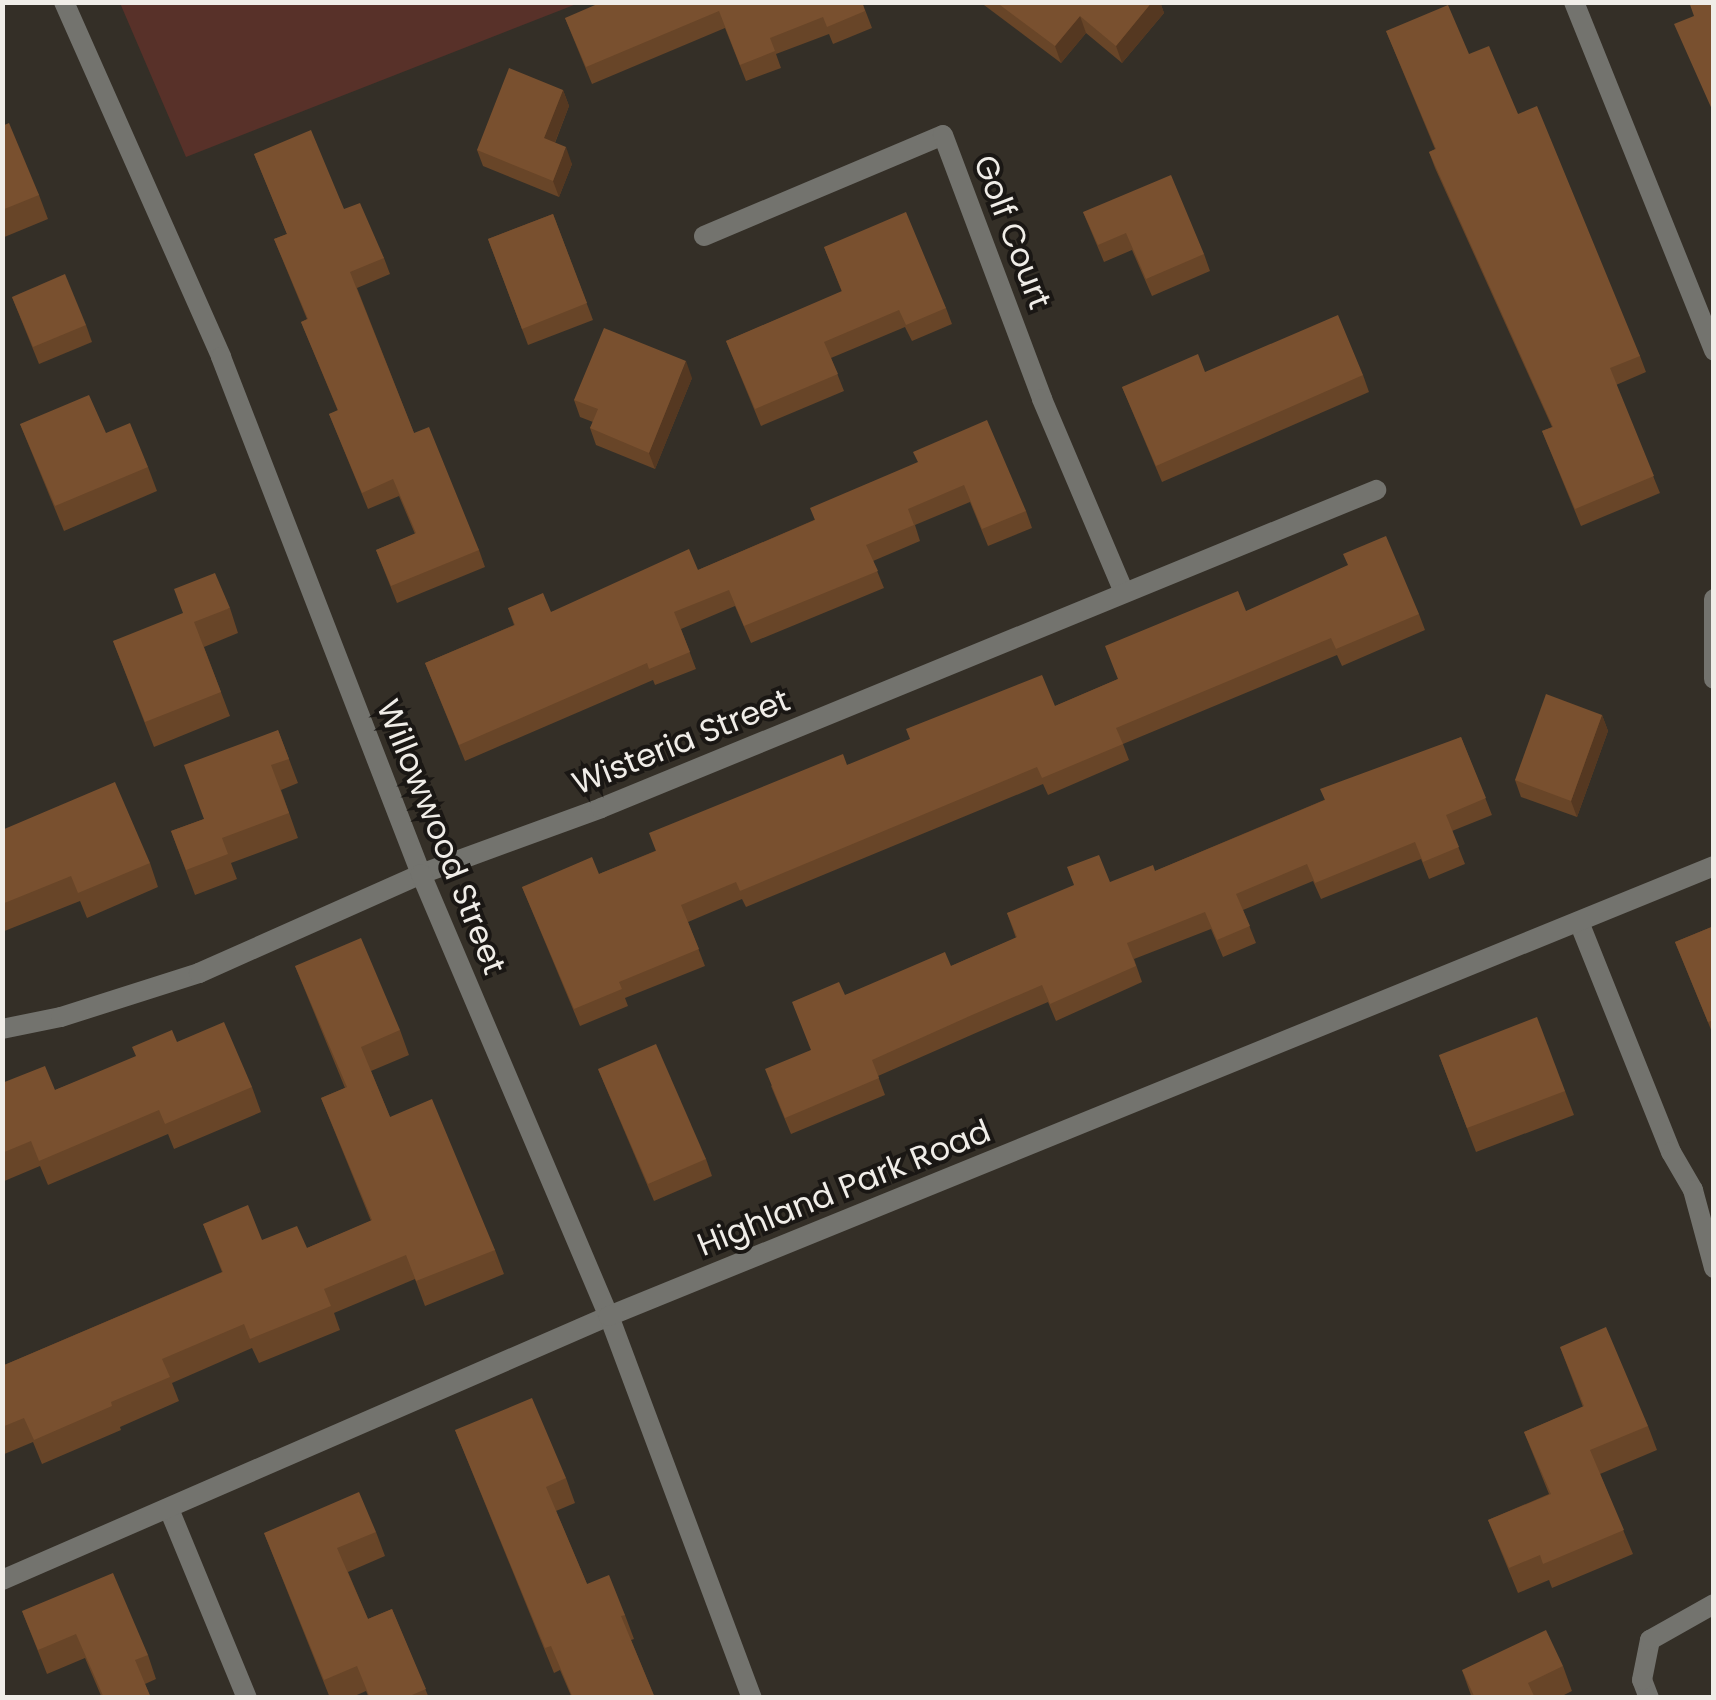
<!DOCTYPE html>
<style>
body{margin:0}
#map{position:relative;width:1716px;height:1700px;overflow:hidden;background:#342f27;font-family:Poppins,sans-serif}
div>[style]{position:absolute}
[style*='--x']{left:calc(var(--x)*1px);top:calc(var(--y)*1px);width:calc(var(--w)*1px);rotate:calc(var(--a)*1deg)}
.green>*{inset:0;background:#583129}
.minor>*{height:20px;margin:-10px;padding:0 10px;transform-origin:10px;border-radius:10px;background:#73736e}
.tertiary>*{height:20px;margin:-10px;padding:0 10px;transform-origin:10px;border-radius:10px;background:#73736e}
.wall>*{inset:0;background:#684528}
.shaded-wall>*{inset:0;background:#553821}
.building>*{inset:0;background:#79502f}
span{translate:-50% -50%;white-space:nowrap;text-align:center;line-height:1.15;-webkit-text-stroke:8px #1a1714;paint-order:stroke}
.street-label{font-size:32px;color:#f0ede8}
.frame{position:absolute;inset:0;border:5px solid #f0ede8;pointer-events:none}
</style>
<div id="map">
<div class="green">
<div style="clip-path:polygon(120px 3px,579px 3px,186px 157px)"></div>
</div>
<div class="minor">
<div style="--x:1574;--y:2;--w:376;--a:68.1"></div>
<div style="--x:704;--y:236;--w:259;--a:-22.9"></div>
<div style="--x:943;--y:135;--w:282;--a:69.4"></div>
<div style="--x:1042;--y:399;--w:210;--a:67"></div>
<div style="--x:1714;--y:599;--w:80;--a:90"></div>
<div style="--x:1579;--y:922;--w:248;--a:68.2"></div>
<div style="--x:1671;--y:1152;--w:44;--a:59.9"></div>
<div style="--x:1693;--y:1190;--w:81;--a:74.9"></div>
<div style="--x:2;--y:1029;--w:60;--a:-11.5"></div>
<div style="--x:61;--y:1017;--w:145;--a:-17.7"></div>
<div style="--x:199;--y:973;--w:243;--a:-24"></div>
<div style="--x:421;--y:874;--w:192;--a:-20.1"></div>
<div style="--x:601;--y:808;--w:838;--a:-22.31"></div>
<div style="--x:169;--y:1509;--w:204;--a:67.6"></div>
<div style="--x:2;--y:1580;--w:662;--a:-23.51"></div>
<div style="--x:1649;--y:1698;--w:19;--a:-111"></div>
<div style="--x:1642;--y:1680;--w:41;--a:-78.7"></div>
<div style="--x:1650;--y:1640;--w:73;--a:-29.4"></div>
</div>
<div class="tertiary">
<div style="--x:64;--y:2;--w:388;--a:66.1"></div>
<div style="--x:221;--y:357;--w:554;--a:68.85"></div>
<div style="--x:421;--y:874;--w:480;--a:67"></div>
<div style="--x:609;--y:1316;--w:408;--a:69.5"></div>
<div style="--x:609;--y:1316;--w:1193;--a:-22.16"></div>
</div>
<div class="wall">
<div style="clip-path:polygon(862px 2px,872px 28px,833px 44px,829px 34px,776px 54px,781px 68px,746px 81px,725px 28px,592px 84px,565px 18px)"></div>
<div style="clip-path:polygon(980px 2px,1160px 2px,1164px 13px,1122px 63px,1086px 33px,1061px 63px)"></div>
<div style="clip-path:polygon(1386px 31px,1469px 54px,1518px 114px,1640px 356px,1646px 372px,1616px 385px,1660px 493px,1581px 526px,1542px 431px,1552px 427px,1435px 168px,1429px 152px,1435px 149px)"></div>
<div style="clip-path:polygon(563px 90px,569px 106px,555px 143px,572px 164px,559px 197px,483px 166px,477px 150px)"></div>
<div style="clip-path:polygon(2px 126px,39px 195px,48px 219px,2px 238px)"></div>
<div style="clip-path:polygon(254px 154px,344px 209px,384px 258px,390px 274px,357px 288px,414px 433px,479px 550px,485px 567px,397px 603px,376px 550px,415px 534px,399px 496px,368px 509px,329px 414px,338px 411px,301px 322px,307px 319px,274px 239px,287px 234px)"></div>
<div style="clip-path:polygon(1083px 212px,1204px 254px,1210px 271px,1152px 296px,1132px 250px,1104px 262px)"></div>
<div style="clip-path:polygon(553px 214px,593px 320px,528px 345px,488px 239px)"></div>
<div style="clip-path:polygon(824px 247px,946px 308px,952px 324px,912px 341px,905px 327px,831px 358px,844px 391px,761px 426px,726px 341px,842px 292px)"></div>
<div style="clip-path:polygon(12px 297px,86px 325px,92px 342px,39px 364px)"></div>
<div style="clip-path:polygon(1205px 372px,1363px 375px,1369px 392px,1162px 482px,1122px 387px)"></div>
<div style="clip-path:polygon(692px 378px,655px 469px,596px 445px,590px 428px,593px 422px,580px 417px,574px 400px)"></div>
<div style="clip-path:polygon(20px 424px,106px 433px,148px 467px,157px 491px,64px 531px)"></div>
<div style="clip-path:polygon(917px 463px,1026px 511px,1032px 528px,988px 546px,970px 502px,915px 525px,920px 541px,873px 561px,884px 588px,751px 643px,735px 606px,681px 629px,696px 669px,655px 685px,653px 680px,465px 761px,425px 663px,514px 625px,508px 608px,551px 612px,698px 570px,814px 520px)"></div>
<div style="clip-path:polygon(230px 608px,238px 633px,204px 647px,230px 716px,154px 747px,113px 641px)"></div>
<div style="clip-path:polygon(1246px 611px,1419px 614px,1425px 630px,1342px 666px,1337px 655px,1123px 744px,1129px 760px,1048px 795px,1043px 784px,746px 907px,742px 899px,688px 922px,705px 966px,625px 998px,628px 1006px,580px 1026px,522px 887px,599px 874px,655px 851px,847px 765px,1055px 706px,1118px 679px)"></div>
<div style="clip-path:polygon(1602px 715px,1608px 731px,1577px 817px,1521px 797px,1515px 780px)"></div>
<div style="clip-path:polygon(278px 730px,298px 783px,281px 790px,298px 838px,231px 863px,237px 879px,195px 895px,171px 831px,204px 819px)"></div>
<div style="clip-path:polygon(1461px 737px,1492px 815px,1452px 831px,1465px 864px,1429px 879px,1421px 859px,1321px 899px,1313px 881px,1243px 910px,1256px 943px,1223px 957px,1211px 929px,1134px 959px,1142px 982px,1056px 1021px,1048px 1002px,978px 1032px,878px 1076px,885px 1095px,791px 1134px,771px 1086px,811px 1050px,845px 995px,951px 966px,1016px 938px,1007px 913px,1155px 871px,1324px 800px)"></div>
<div style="clip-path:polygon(2px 830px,150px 863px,158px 887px,87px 918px,80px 901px,2px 932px)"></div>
<div style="clip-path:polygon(1714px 926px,1714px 1037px,1675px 942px)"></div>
<div style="clip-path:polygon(295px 966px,400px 1030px,409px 1055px,371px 1071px,390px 1117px,495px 1250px,504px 1274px,425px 1306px,415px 1279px,334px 1313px,340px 1330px,259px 1363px,252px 1348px,172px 1383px,179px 1401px,120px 1427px,121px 1430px,42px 1464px,33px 1442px,2px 1455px,2px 1366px,222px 1272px,203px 1224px,262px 1240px,307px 1248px,371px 1221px,321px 1098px,345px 1088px)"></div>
<div style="clip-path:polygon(177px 1042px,252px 1087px,261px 1112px,174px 1149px,168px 1134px,48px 1185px,40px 1166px,2px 1182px,2px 1083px,55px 1090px)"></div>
<div style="clip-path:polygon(1439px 1055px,1565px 1091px,1574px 1115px,1476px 1152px)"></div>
<div style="clip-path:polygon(598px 1069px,706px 1159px,712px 1176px,654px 1201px)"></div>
<div style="clip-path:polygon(1560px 1347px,1648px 1426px,1657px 1450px,1600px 1474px,1633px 1554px,1552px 1588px,1549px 1580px,1518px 1593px,1488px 1520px,1549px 1494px,1524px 1432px,1583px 1407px)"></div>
<div style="clip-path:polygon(455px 1430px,566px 1478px,575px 1503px,556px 1511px,587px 1584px,625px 1615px,634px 1639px,631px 1640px,655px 1698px,572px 1698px,560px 1670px,554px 1673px)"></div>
<div style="clip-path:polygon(376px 1532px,385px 1556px,348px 1572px,368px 1619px,392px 1609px,429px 1698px,369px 1698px,366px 1691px,350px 1698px,330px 1698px,264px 1533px)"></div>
<div style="clip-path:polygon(22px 1611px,148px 1655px,156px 1679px,145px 1684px,151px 1698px,102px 1698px,85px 1658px,47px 1674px)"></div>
<div style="clip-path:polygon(1563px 1666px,1572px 1691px,1558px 1698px,1472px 1698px,1462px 1670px)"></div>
</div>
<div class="shaded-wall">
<div style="clip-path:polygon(1152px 2px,1160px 2px,1164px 13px,1122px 63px,1116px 46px)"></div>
<div style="clip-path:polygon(1080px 16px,1086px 33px,1061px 63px,1055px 46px)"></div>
<div style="clip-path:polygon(563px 90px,569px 106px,550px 155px,544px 138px)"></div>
<div style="clip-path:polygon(566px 147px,572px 164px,559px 197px,553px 181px)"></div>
<div style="clip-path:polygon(686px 361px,692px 378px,655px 469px,649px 453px)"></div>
<div style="clip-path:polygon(1602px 715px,1608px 731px,1577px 817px,1571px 801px)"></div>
</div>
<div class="building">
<div style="clip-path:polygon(602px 2px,862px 2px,865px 11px,827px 27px,823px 17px,770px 38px,775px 51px,740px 65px,719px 11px,586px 67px,565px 18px)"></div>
<div style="clip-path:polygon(996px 2px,1152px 2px,1116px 46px,1080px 16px,1055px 46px)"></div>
<div style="clip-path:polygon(1689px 2px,1714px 2px,1714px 114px,1674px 24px,1694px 16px)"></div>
<div style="clip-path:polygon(1448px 5px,1469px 54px,1489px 46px,1518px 114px,1537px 106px,1640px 356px,1610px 368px,1654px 476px,1575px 509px,1542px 431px,1553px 427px,1429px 152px,1436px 149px,1386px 31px)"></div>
<div style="clip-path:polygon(509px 68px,563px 90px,544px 138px,566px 147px,553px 181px,477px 150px)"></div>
<div style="clip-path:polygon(9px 123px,39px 195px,2px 210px,2px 126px)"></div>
<div style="clip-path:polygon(311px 130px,344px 209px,360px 203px,384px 258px,350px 272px,414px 433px,429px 427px,479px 550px,391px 586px,376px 550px,416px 533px,393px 479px,362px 493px,329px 414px,338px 410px,301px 322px,308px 319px,274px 239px,287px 234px,254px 154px)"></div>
<div style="clip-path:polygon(1171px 175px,1204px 254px,1146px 279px,1126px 233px,1098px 245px,1083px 212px)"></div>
<div style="clip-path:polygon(906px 212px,946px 308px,906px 325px,899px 310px,824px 342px,838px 374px,755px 409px,726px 341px,842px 291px,824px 247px)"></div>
<div style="clip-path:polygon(553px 214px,587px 303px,522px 329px,488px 239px)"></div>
<div style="clip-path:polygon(65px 274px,86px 325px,33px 347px,12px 297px)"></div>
<div style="clip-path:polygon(1338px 315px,1363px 375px,1156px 466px,1122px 387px,1198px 354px,1205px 372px)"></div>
<div style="clip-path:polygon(604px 328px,686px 361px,649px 453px,590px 428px,598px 409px,574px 400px)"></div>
<div style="clip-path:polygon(89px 395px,106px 433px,130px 423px,148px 467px,55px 506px,20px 424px)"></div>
<div style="clip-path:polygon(987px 420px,1026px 511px,982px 529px,964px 485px,908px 509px,914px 525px,866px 545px,878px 571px,744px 626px,729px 590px,674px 612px,690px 652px,649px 669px,647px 663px,459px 745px,425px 663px,515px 625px,508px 608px,543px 593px,551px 612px,689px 549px,698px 570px,815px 520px,810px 508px,918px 462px,913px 452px)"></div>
<div style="clip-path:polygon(1386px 536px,1419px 614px,1336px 649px,1331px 638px,1116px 728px,1123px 744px,1042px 778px,1037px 767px,740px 891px,736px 882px,681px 905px,699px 949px,619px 982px,622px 989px,574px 1009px,522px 887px,592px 857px,599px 874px,656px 851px,649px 833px,843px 754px,847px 765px,910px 739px,906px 729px,1042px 675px,1055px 706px,1118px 679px,1105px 646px,1238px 591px,1246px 611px,1348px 565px,1343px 554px)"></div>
<div style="clip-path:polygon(215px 573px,230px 608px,194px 622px,221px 692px,145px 722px,113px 641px,183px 613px,174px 589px)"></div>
<div style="clip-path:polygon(1546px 694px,1602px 715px,1571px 801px,1515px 780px)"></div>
<div style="clip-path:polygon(278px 730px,289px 759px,271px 765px,289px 813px,222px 838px,228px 854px,186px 870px,171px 831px,204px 819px,184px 765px)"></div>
<div style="clip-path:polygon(1461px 737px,1486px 798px,1446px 815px,1459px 847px,1423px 862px,1415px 842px,1315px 883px,1307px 864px,1236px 894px,1250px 926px,1217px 940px,1205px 912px,1127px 943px,1136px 966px,1050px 1004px,1042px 985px,972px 1015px,872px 1060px,879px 1078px,785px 1118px,765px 1069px,811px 1050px,792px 1002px,839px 982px,845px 995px,945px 952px,951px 966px,1017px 937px,1007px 913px,1074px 885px,1067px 867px,1099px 855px,1110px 882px,1153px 865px,1155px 871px,1325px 800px,1320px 789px)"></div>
<div style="clip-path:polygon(115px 782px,150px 863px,78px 893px,71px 876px,2px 904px,2px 830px)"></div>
<div style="clip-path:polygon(1714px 926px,1714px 1020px,1708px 1022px,1675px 942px)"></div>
<div style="clip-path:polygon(361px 938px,400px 1030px,361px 1047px,390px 1117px,432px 1099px,495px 1250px,416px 1281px,406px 1255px,324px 1289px,331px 1306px,250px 1339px,244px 1324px,162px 1359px,170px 1377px,111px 1402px,112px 1406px,34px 1440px,24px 1418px,2px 1427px,2px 1366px,223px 1272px,203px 1224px,248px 1205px,262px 1240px,297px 1226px,307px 1248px,372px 1220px,321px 1098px,347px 1087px,295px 966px)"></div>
<div style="clip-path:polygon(1537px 1017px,1565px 1091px,1467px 1128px,1439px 1055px)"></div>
<div style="clip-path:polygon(224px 1022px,252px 1087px,165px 1124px,159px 1110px,39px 1161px,31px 1141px,2px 1153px,2px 1083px,45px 1066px,55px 1090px,136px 1056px,132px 1047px,172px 1030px,177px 1042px)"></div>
<div style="clip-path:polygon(656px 1044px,706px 1159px,648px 1184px,598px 1069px)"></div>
<div style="clip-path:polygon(1606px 1327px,1648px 1426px,1590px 1450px,1624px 1530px,1543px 1564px,1540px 1555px,1509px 1568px,1488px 1520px,1551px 1494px,1524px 1432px,1584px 1406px,1560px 1347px)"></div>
<div style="clip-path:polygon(532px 1398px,566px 1478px,546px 1487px,587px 1584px,609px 1575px,625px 1615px,621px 1616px,655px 1698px,573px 1698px,551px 1646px,545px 1648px,455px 1430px)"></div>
<div style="clip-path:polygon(359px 1492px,376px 1532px,337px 1548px,368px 1619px,392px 1609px,426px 1689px,412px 1695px,413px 1698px,370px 1698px,357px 1666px,324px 1680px,264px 1533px)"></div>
<div style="clip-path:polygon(113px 1573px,148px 1655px,135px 1660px,151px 1698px,104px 1698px,76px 1634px,38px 1650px,22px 1611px)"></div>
<div style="clip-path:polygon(1546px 1630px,1563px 1666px,1528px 1683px,1535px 1698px,1475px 1698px,1462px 1670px)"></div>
</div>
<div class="street-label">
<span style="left:1012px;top:232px;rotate:69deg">Golf Court</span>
<span style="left:681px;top:742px;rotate:-22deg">Wisteria Street</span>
<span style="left:441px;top:837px;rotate:68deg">Willowwood Street</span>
<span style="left:844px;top:1188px;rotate:-22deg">Highland Park Road</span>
</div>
<div class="frame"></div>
</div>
